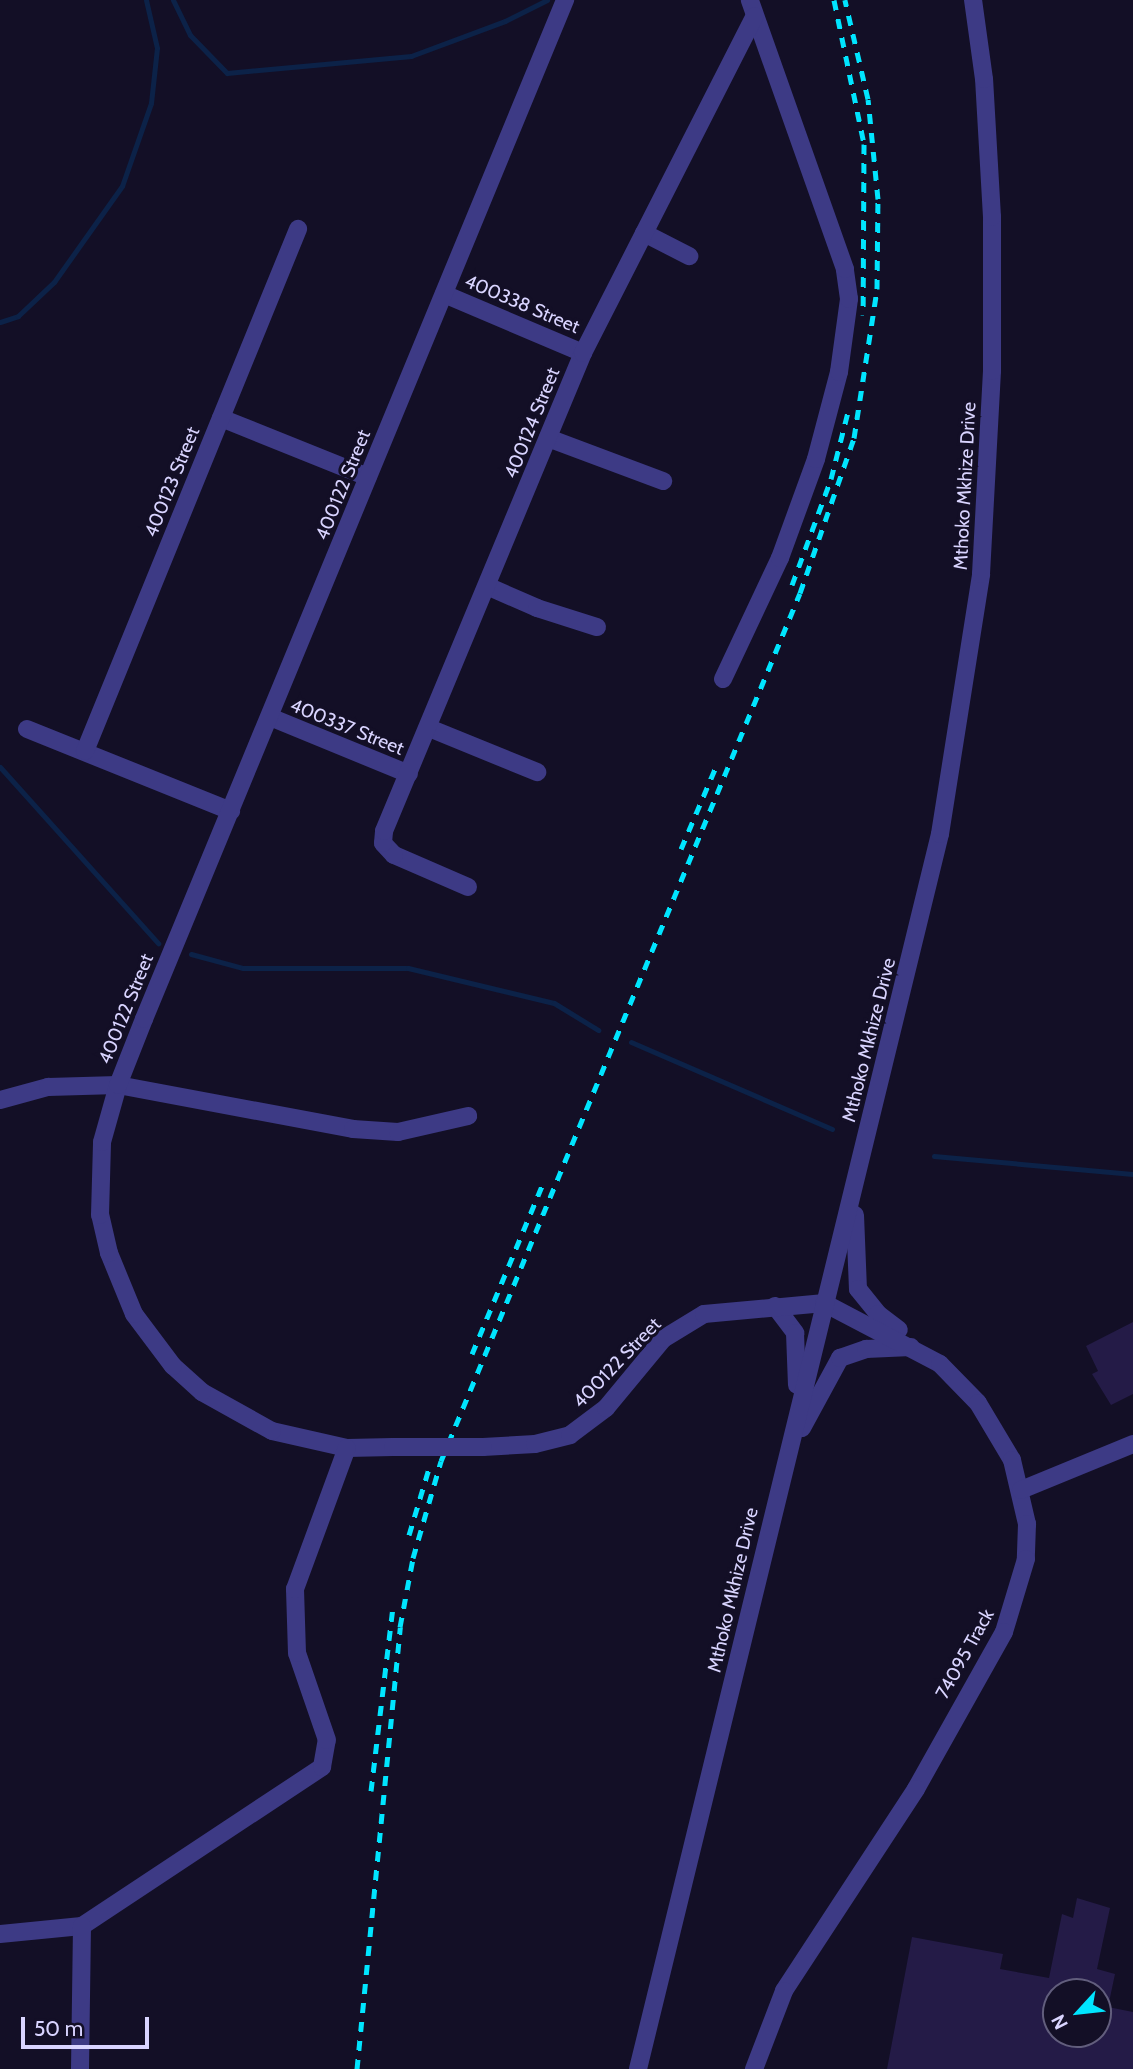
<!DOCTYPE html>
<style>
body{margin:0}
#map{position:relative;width:1133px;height:2069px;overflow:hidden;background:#130f26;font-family:Cabin,sans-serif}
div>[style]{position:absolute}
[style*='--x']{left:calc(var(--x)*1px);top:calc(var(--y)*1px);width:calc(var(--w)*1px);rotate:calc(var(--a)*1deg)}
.stream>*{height:5px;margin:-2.5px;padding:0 2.5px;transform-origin:2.5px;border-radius:2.5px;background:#0c2248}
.building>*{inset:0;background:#241b47}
.minor>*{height:18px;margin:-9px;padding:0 9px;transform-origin:9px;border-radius:9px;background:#3d3a85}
.rail>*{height:5px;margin-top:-2.5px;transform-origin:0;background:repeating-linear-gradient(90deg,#00e5ff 0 10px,transparent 0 19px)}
.minor-bridge>*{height:18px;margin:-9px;padding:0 9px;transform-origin:9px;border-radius:9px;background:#3d3a85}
span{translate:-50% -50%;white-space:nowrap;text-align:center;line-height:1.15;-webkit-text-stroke:6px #130f26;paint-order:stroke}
.street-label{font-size:19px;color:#d9d4ff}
.north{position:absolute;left:1042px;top:1978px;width:70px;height:70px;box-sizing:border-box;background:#130f26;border:2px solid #625e7d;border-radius:50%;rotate:243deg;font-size:19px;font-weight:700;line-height:28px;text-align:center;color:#d9d4ff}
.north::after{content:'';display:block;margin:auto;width:24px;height:32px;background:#00e5ff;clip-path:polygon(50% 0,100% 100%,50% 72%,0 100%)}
.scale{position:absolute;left:21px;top:2017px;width:128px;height:32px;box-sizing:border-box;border:4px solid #d9d4ff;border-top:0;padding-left:9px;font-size:21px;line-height:24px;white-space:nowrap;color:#d9d4ff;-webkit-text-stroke:5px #130f26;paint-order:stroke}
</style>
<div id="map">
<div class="stream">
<div style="--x:173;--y:0;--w:39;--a:64"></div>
<div style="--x:190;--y:35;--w:53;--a:45.8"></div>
<div style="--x:227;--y:73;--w:185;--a:-5.3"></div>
<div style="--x:411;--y:56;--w:100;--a:-20.4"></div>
<div style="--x:505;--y:21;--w:47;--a:-26.6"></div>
<div style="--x:0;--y:322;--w:19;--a:-18"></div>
<div style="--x:18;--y:316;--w:50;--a:-43.4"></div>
<div style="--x:54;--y:282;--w:118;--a:-54.7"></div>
<div style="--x:122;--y:186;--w:88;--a:-70.7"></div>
<div style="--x:151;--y:103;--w:55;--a:-83.8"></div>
<div style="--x:157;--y:48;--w:49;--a:-102.9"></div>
<div style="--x:0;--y:767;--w:237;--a:48.1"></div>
<div style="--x:191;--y:954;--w:54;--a:15.1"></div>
<div style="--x:243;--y:968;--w:165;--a:0"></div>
<div style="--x:408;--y:968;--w:150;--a:13.5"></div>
<div style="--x:554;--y:1003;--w:52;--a:31.5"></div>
<div style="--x:631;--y:1042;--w:219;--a:23.4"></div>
<div style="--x:934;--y:1156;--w:200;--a:5.2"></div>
</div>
<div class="building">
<div style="clip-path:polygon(1133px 1322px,1133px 1394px,1111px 1405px,1092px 1374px,1098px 1371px,1086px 1346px)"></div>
<div style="clip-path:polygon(evenodd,1077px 1898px,1110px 1908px,1097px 1969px,1115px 1974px,1108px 2007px,1133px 2012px,1133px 2069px,887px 2069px,912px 1937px,1003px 1954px,1000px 1969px,1049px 1978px,1062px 1914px,1073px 1918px,1077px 1898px,1056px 1992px,1098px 1992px,1098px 2034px,1056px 2034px,1056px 1992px)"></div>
</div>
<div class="minor">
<div style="--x:644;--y:233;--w:51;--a:27.1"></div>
<div style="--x:444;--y:294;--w:151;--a:23"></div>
<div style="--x:221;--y:418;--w:158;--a:21.9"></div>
<div style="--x:548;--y:438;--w:123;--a:20.5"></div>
<div style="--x:487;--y:586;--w:55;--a:23.7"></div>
<div style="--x:537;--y:608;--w:63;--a:17.6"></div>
<div style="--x:723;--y:679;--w:134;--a:-64.8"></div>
<div style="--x:780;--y:558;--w:105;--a:-70"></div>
<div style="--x:816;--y:459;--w:90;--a:-75.2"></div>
<div style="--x:839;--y:372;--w:74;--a:-82.2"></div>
<div style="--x:849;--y:299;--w:30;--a:-98"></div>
<div style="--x:845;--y:269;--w:285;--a:-109.5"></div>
<div style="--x:270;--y:717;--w:150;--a:22.3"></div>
<div style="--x:429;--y:728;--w:117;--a:22.2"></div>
<div style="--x:27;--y:729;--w:220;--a:21.9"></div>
<div style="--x:85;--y:751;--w:564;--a:-67.8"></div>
<div style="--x:468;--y:887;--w:81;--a:-156.6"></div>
<div style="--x:394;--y:855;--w:16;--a:-133"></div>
<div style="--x:383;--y:843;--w:12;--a:-85"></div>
<div style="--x:384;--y:831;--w:518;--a:-67.4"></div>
<div style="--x:583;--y:353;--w:378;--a:-63"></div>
<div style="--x:0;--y:1100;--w:50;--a:-15.2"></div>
<div style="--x:48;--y:1087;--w:70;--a:-1.6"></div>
<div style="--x:118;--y:1085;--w:239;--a:10.6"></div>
<div style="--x:353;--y:1129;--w:45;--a:3.8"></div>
<div style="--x:398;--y:1132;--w:72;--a:-12.9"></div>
<div style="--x:855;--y:1215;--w:74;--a:87.7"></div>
<div style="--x:858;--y:1289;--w:32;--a:51"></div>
<div style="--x:878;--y:1314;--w:26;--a:37"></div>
<div style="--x:775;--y:1306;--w:34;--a:53"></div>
<div style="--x:795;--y:1333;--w:52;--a:87.8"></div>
<div style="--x:802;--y:1428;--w:80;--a:-61.5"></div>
<div style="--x:840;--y:1358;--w:28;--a:-19"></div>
<div style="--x:866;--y:1349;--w:45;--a:-2.5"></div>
<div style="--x:393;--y:1447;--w:46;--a:178.8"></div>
<div style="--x:347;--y:1448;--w:77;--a:-167.2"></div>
<div style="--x:272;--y:1431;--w:80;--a:-150.9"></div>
<div style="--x:202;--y:1392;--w:39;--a:-138"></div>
<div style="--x:173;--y:1366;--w:65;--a:-126.9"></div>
<div style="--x:134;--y:1314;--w:66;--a:-112.3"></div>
<div style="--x:109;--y:1253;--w:39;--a:-103"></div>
<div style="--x:100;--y:1215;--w:73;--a:-88.4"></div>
<div style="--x:102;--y:1142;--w:59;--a:-74.3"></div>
<div style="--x:118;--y:1085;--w:71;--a:-68.5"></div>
<div style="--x:144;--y:1019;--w:1103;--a:-67.55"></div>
<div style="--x:483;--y:1447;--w:52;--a:-3.3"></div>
<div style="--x:535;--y:1444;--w:36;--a:-14"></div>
<div style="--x:570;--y:1435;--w:45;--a:-36.9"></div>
<div style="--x:606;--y:1408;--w:89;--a:-50.4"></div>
<div style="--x:663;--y:1339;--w:48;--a:-31.4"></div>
<div style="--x:704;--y:1314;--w:121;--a:-5.2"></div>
<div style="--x:824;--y:1303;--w:131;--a:27.7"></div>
<div style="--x:940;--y:1364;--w:54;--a:45.7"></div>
<div style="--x:978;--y:1403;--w:66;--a:59.2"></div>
<div style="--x:1012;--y:1460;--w:66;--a:76.8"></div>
<div style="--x:1027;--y:1524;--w:35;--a:92"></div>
<div style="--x:1026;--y:1559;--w:76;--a:106.8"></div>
<div style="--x:1004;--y:1632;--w:180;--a:119.3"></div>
<div style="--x:916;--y:1789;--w:241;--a:123.2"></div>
<div style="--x:784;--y:1991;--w:84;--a:111"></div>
<div style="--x:1021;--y:1490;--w:121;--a:-22.3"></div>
<div style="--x:0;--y:1934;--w:82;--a:-5.6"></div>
<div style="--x:82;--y:1926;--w:288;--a:-33.5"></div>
<div style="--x:322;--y:1767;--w:27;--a:-80"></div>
<div style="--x:327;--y:1740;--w:92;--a:-109"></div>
<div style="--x:297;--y:1653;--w:64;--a:-91.8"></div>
<div style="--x:295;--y:1589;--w:150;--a:-69.8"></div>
<div style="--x:80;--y:2069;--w:143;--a:-89.2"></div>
<div style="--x:638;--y:2069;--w:1271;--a:-76.26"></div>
<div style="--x:940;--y:834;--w:263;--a:-81"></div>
<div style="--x:981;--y:574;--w:203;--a:-86.9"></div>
<div style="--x:992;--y:371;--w:154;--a:-90"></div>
<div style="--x:992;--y:217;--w:138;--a:-93.3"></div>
<div style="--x:984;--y:79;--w:80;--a:-97.9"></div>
</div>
<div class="rail">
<div style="--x:834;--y:0;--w:147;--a:78.2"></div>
<div style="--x:864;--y:144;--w:171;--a:90.3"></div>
<div style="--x:792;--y:585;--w:113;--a:-69.8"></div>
<div style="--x:831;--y:479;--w:69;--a:-75.8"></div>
<div style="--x:681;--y:849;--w:87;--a:-67"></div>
<div style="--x:472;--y:1354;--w:182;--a:-67.4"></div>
<div style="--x:409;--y:1535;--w:73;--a:-73.3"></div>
<div style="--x:371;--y:1791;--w:185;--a:-83.2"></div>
<div style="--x:357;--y:2069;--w:444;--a:-84.4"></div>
<div style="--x:400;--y:1627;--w:70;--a:-79.3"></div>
<div style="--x:413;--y:1558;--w:101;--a:-73.9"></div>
<div style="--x:441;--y:1461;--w:939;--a:-67.53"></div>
<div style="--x:800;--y:593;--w:164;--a:-70.8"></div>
<div style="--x:854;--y:438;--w:151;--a:-81.2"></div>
<div style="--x:877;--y:289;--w:90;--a:-89.4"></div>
<div style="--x:878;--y:199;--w:100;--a:-95.7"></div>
<div style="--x:868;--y:99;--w:102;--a:-103.1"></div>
</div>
<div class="minor-bridge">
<div style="--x:393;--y:1447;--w:90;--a:0"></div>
</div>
<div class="street-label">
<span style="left:522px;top:304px;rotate:23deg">400338 Street</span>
<span style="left:532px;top:423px;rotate:-68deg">400124 Street</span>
<span style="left:172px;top:482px;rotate:-68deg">400123 Street</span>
<span style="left:343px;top:485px;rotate:-68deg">400122 Street</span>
<span style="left:965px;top:486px;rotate:-87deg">Mthoko Mkhize Drive</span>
<span style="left:347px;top:727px;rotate:22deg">400337 Street</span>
<span style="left:126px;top:1009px;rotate:-68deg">400122 Street</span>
<span style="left:869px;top:1040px;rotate:-76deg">Mthoko Mkhize Drive</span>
<span style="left:617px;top:1363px;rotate:-46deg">400122 Street</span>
<span style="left:733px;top:1590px;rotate:-77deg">Mthoko Mkhize Drive</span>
<span style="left:965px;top:1654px;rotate:-61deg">74095 Track</span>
</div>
<div class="north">N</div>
<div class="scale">50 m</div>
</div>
